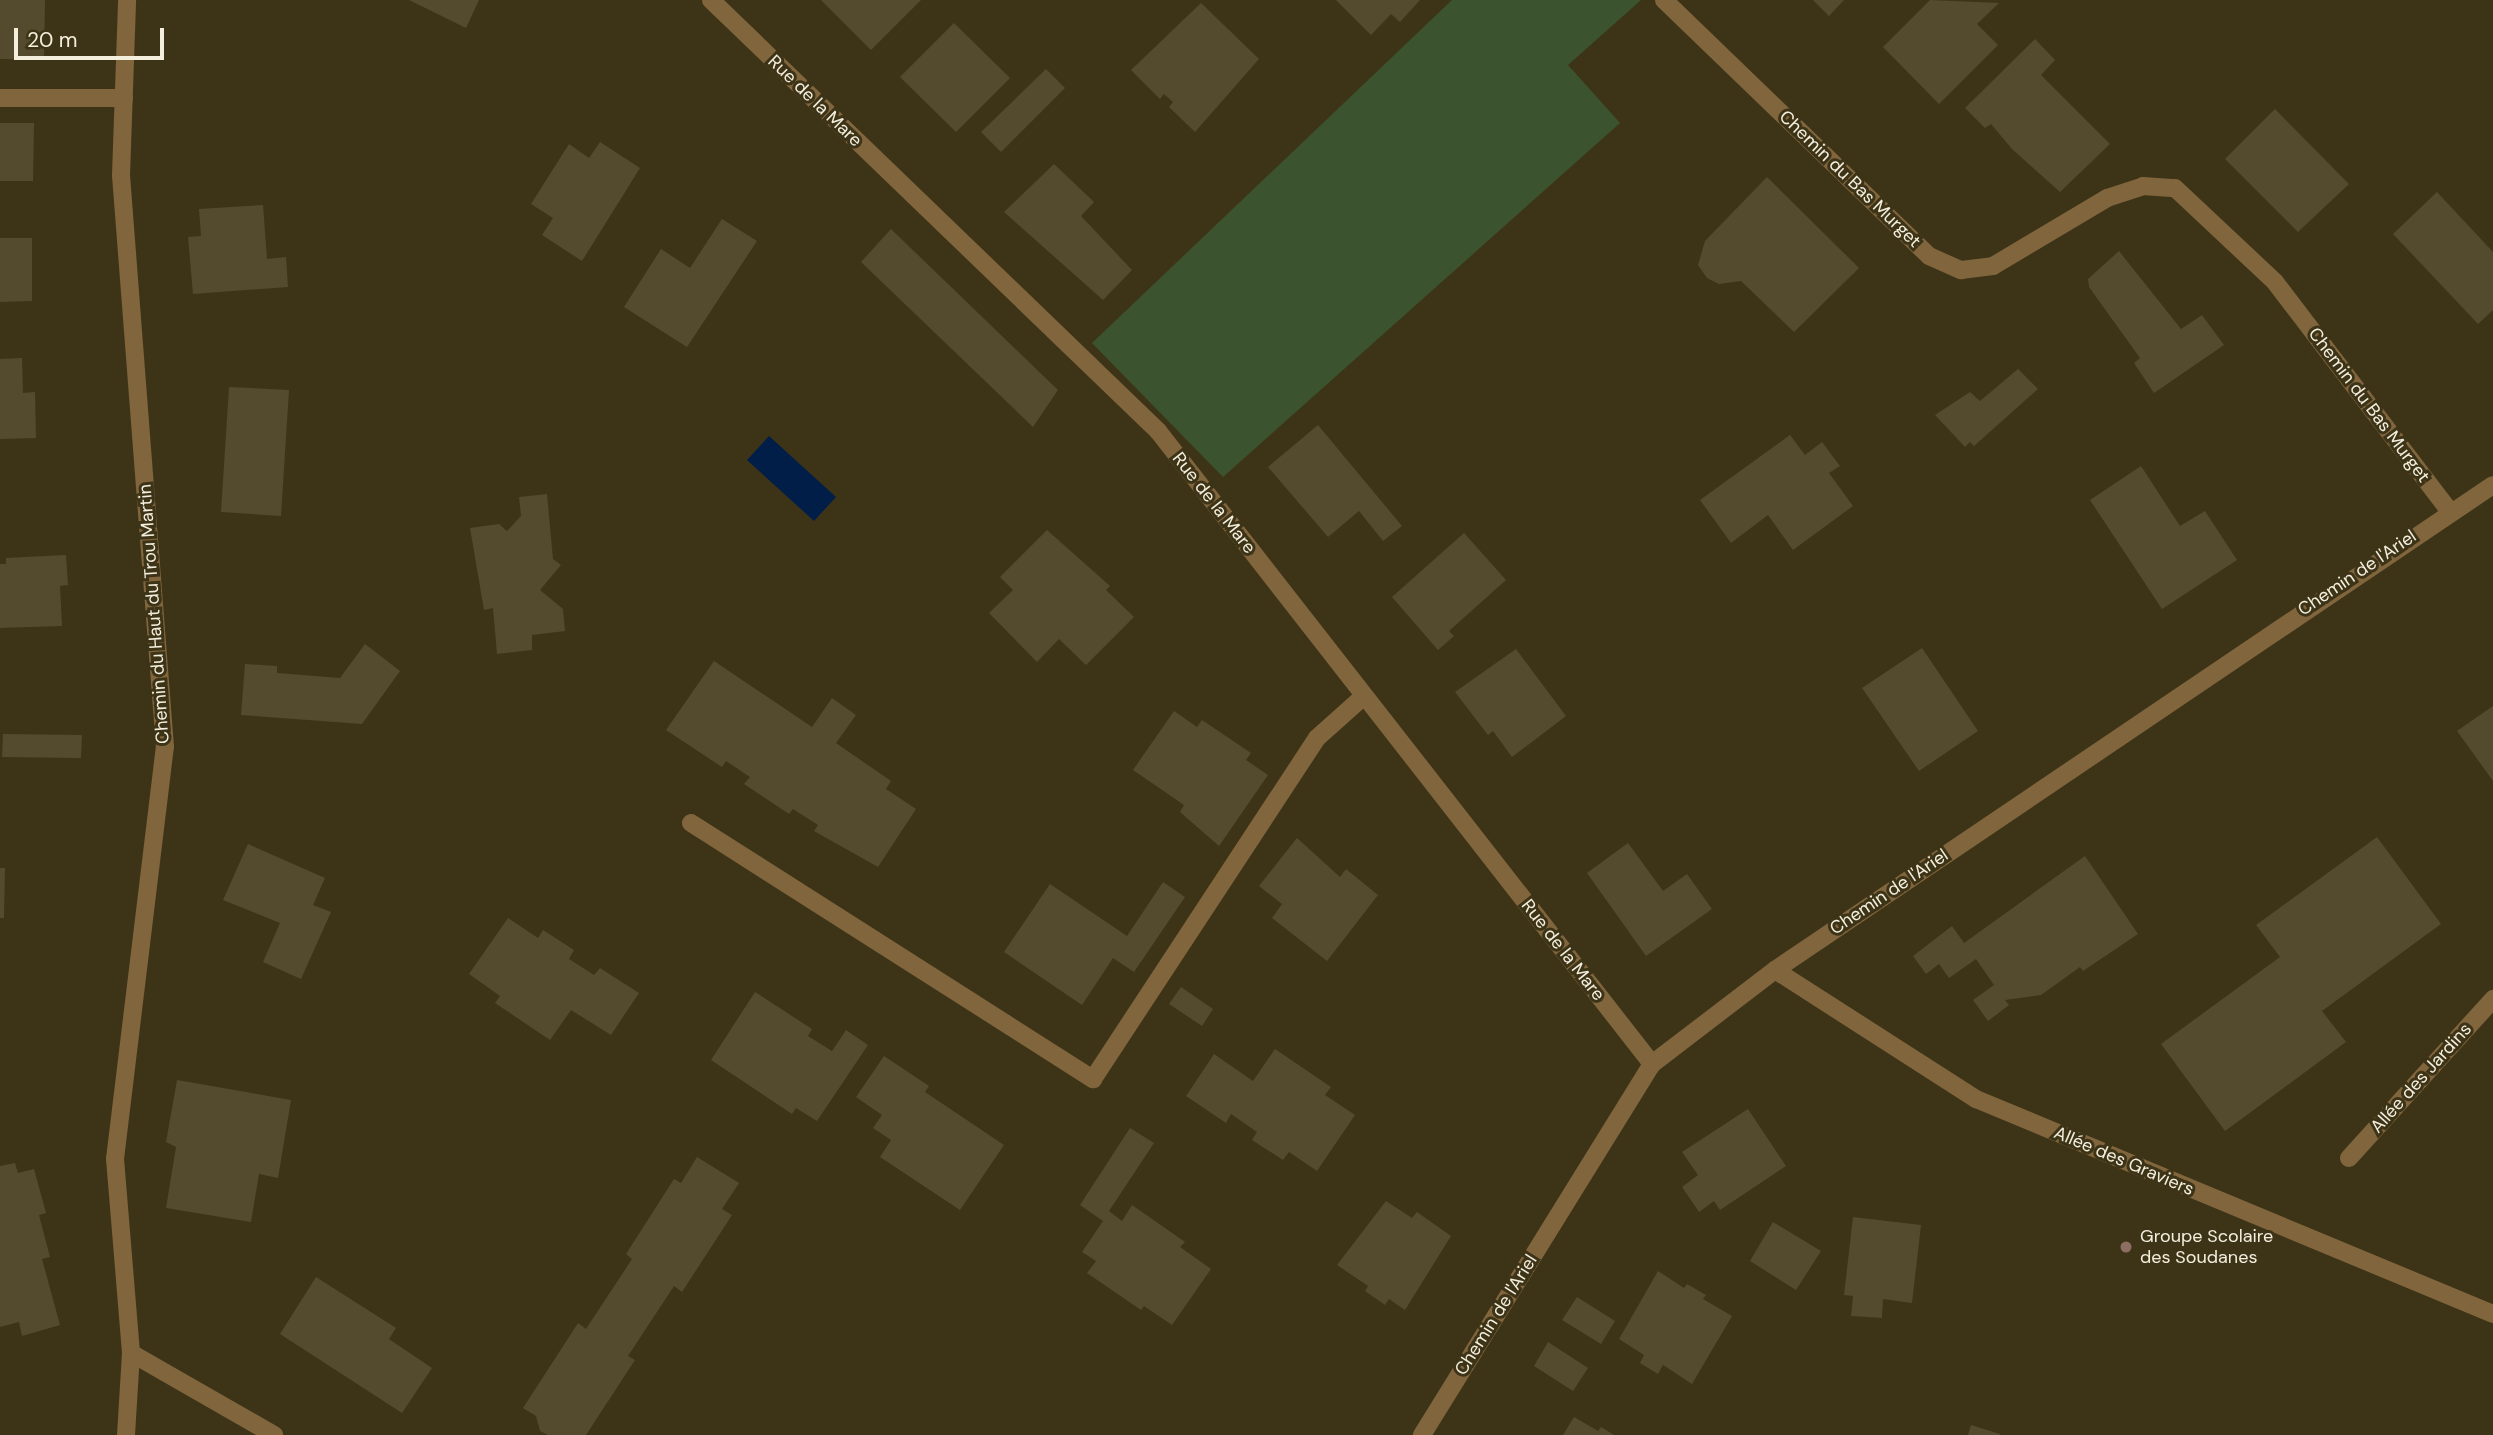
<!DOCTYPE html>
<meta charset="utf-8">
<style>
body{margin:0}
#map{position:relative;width:2493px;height:1435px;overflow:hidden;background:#3d3418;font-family:"DM Sans",sans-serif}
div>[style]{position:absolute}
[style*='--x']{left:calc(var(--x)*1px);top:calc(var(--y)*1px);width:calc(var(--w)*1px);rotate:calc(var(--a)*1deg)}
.green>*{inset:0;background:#3b542f}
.water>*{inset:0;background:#001e48}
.building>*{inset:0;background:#544a2e}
.service>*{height:18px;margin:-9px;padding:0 9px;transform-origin:9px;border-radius:9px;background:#80653d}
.minor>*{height:18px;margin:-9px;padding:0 9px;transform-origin:9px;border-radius:9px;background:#80653d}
.dots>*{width:19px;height:19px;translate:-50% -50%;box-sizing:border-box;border:4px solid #3d3418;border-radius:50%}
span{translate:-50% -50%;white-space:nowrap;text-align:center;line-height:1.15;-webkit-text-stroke:6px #3d3418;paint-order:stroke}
.street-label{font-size:18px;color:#f4eedd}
.poi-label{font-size:18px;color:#f4eedd}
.left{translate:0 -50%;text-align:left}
.scale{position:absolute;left:14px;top:28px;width:150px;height:32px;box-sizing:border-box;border:4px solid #f4eedd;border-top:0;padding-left:9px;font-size:21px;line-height:24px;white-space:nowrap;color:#f4eedd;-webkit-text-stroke:5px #3d3418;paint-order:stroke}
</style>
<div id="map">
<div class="green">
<div style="clip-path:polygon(1452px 0,1641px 0,1568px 65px,1620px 123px,1223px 477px,1092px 343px)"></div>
</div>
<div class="water">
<div style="clip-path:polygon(769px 436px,836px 497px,814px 521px,747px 460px)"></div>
</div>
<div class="building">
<div style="clip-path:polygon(0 0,45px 0,44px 60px,0 59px)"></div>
<div style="clip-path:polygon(409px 0,479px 0,466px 28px)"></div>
<div style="clip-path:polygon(821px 0,921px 0,871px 50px)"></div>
<div style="clip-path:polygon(1336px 0,1420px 0,1400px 22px,1391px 14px,1371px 35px)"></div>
<div style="clip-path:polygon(1813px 0,1844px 0,1829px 16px)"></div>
<div style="clip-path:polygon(1930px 0,1999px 3px,1977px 24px,1998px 45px,1939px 104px,1883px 47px)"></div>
<div style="clip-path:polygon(1201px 3px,1259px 59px,1195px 132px,1169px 107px,1173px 102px,1164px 94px,1160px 99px,1131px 70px)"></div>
<div style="clip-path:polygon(954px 23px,1010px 78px,956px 132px,900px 77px)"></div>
<div style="clip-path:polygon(2035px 39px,2055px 60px,2041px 75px,2110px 144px,2060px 192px,2012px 149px,1991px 124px,1985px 128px,1965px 108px)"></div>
<div style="clip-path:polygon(1046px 69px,1065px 88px,1001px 152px,981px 132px)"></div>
<div style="clip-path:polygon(2275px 109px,2349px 184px,2298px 232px,2225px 159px)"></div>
<div style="clip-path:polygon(0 123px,34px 123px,33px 181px,0 181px)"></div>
<div style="clip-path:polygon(600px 142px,640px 168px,582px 261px,542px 235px,553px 218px,531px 204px,569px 144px,589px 158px)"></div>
<div style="clip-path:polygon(1054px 164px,1094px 202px,1081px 216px,1132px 270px,1103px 300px,1004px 212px)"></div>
<div style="clip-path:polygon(1767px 177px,1859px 268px,1794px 332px,1741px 281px,1719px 284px,1707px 278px,1698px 265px,1705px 241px)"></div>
<div style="clip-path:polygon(2437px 192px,2493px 252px,2493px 310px,2478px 324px,2393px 234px)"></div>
<div style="clip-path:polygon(263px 205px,267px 259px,286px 257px,288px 287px,193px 294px,188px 237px,201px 236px,199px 209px)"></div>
<div style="clip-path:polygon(722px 219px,757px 241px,687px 347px,624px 307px,661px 249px,690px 268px)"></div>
<div style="clip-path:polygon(891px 229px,1058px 390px,1033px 427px,861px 262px)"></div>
<div style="clip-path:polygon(0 238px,32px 238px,32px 301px,0 302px)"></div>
<div style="clip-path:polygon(2119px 251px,2181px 329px,2202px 315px,2224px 345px,2154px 393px,2134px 363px,2140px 358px,2089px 287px,2088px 279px)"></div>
<div style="clip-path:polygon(22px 358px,23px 393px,35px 392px,36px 438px,0 439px,0 359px)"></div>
<div style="clip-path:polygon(2018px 369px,2038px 389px,1974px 446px,1970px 442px,1965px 447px,1935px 415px,1970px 392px,1980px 401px)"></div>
<div style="clip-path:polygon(229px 387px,289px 390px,281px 516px,221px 512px)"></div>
<div style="clip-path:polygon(1318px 425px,1402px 526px,1383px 541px,1359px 511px,1328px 537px,1268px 467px)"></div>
<div style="clip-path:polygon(1790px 435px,1805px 455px,1822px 442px,1840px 466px,1829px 473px,1853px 506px,1793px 550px,1768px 515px,1731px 543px,1700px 500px)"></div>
<div style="clip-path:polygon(2141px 466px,2180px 526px,2205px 511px,2237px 560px,2162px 609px,2090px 500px)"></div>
<div style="clip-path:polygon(547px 494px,553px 559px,561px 565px,540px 590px,563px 609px,565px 631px,532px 635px,532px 650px,497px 654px,493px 608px,484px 610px,470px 528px,499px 524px,507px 531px,521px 516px,519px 497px)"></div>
<div style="clip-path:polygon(1047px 530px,1110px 586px,1106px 590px,1134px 617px,1086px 665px,1059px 639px,1037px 662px,989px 613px,1013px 590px,1000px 577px)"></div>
<div style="clip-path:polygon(1464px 533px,1506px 580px,1449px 631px,1454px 636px,1438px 650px,1392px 597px)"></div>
<div style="clip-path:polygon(66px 555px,68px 585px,60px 586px,62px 626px,0 628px,0 564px,6px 564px,6px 558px)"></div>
<div style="clip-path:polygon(365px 644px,400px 671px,362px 724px,241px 715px,245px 664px,277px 666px,277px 673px,340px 678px)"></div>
<div style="clip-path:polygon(1922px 648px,1978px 731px,1919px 771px,1862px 688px)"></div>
<div style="clip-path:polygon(1516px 649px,1566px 716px,1512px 757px,1493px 731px,1488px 735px,1455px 692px)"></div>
<div style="clip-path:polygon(714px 661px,812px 727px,832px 698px,856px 715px,836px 743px,891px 781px,886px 789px,916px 809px,878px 867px,814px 831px,818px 825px,793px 809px,789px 814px,744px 784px,750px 777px,726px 761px,722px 767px,666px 730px)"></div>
<div style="clip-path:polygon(2493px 706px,2493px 781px,2457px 731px)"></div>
<div style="clip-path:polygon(1174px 711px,1197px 727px,1202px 720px,1251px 753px,1246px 760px,1268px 775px,1219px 846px,1180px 812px,1184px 805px,1133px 770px)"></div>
<div style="clip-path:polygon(3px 734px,82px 735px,81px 758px,2px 757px)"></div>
<div style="clip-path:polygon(2377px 837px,2441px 924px,2322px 1011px,2346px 1042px,2225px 1131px,2161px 1044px,2280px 957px,2256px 925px)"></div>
<div style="clip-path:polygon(1297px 838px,1340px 877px,1346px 869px,1378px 895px,1327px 961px,1272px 918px,1282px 904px,1259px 886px)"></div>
<div style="clip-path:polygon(1628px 843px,1663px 891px,1687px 874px,1712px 909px,1646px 956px,1587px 873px)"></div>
<div style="clip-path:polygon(248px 844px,325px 878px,313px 905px,331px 912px,301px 979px,263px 962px,280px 923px,223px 900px)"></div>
<div style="clip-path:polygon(2085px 856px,2138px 934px,2083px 971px,2080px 967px,2041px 995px,2005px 1000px,2009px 1005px,1988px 1021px,1973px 1000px,1994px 985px,1976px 959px,1949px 978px,1939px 964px,1926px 974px,1913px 956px,1952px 926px,1964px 943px)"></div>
<div style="clip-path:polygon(0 868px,5px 868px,4px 918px,0 918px)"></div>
<div style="clip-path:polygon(1163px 882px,1185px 897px,1134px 972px,1113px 958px,1082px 1005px,1004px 952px,1050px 884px,1127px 936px)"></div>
<div style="clip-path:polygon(508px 918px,538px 938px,543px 930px,574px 950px,569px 959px,594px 975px,600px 968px,639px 993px,611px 1035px,571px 1010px,550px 1040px,495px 1003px,500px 996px,469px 974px)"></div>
<div style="clip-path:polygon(1181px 987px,1213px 1009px,1202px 1026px,1169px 1004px)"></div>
<div style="clip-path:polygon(755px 992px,812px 1029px,808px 1036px,832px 1051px,846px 1030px,868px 1045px,817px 1121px,796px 1108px,792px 1114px,711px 1060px)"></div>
<div style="clip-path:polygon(1275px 1049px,1331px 1087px,1325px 1095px,1355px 1115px,1317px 1171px,1289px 1152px,1283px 1160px,1252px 1140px,1257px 1132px,1231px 1114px,1226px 1123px,1186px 1096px,1214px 1054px,1253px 1081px)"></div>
<div style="clip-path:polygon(884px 1056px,929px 1086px,925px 1092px,1004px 1145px,960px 1210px,880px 1157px,891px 1140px,873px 1128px,882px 1115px,856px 1097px)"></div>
<div style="clip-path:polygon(177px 1080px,291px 1100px,278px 1178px,259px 1174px,251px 1222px,166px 1208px,176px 1147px,166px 1142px)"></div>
<div style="clip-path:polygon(1748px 1109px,1786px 1166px,1720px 1210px,1714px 1201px,1699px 1212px,1682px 1187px,1698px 1175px,1682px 1152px)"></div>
<div style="clip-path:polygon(1130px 1128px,1154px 1143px,1109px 1211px,1122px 1221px,1132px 1205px,1185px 1242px,1180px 1247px,1211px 1269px,1172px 1325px,1144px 1306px,1141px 1310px,1087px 1273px,1096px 1261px,1082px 1252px,1103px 1221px,1080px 1205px)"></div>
<div style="clip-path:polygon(697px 1157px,739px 1183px,722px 1209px,732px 1215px,682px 1292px,674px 1286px,628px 1356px,635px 1360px,586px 1435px,548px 1435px,540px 1431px,536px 1416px,523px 1408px,578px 1323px,586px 1329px,632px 1259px,626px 1254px,674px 1179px,681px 1183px)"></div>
<div style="clip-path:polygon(15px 1163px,18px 1173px,34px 1169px,46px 1213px,39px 1215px,50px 1257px,42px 1259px,60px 1325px,22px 1336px,19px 1322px,0 1327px,0 1166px)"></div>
<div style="clip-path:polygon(1386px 1201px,1412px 1218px,1417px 1212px,1451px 1236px,1405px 1310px,1389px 1299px,1385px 1305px,1365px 1291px,1368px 1286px,1337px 1265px)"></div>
<div style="clip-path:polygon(1853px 1217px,1921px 1225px,1912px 1303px,1883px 1299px,1882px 1318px,1851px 1316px,1853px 1296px,1844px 1295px)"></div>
<div style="clip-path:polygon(1773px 1222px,1821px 1251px,1796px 1290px,1750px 1261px)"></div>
<div style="clip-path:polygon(1658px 1271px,1684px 1288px,1687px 1284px,1706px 1295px,1703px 1299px,1732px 1316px,1692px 1384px,1663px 1365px,1658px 1374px,1640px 1363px,1644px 1355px,1619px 1339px)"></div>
<div style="clip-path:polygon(316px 1277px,396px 1328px,389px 1339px,432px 1368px,402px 1413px,280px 1334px)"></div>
<div style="clip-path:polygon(1577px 1297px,1615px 1321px,1601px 1344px,1562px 1320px)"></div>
<div style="clip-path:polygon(1548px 1342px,1588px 1368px,1573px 1391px,1534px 1366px)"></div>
<div style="clip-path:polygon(1574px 1417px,1598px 1431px,1601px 1427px,1614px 1435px,1563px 1435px)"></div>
<div style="clip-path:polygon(1971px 1425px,2000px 1434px,2000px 1435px,1968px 1435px)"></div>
</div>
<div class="service">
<div style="--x:0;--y:98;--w:124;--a:0"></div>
</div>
<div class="minor">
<div style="--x:711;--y:0;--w:621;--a:43.96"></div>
<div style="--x:1158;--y:431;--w:803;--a:52.03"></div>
<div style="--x:1664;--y:0;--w:368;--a:44"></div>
<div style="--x:1929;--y:256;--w:35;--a:24"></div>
<div style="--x:1961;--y:270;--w:32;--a:-7"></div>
<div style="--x:1993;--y:266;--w:133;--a:-30.8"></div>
<div style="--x:2107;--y:198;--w:38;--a:-18"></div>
<div style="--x:2143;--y:186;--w:32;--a:4"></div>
<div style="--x:2175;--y:188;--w:137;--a:43.2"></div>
<div style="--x:2275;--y:282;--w:287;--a:52.7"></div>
<div style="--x:691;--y:823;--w:477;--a:32.5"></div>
<div style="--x:1093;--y:1079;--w:408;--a:-56.7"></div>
<div style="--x:1317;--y:738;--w:63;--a:-41.8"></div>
<div style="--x:1775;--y:970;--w:239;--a:32.7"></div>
<div style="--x:1976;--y:1099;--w:560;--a:22.58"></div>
<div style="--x:2349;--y:1158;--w:215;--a:-47.8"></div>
<div style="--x:131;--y:1353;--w:165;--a:29.8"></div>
<div style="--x:126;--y:1435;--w:82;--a:-86.5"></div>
<div style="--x:131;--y:1353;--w:195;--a:-94.7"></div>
<div style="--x:115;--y:1159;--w:415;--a:-83.1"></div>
<div style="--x:165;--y:747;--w:574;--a:-94.4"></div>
<div style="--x:121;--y:175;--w:175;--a:-88"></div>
<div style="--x:1422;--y:1435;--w:437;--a:-58.2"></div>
<div style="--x:1652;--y:1064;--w:155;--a:-37.4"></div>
<div style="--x:1775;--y:970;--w:866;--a:-34.04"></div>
</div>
<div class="dots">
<div style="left:2126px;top:1247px;background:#8d6e63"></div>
</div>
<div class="street-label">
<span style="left:815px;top:101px;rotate:44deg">Rue de la Mare</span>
<span style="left:1850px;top:179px;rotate:44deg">Chemin du Bas Murget</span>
<span style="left:2369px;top:405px;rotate:53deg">Chemin du Bas Murget</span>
<span style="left:1214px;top:503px;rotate:52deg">Rue de la Mare</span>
<span style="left:2357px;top:573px;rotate:-34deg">Chemin de l'Ariel</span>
<span style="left:154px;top:614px;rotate:-94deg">Chemin du Haut du Trou Martin</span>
<span style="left:1889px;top:892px;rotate:-34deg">Chemin de l'Ariel</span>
<span style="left:1563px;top:950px;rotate:52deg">Rue de la Mare</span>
<span style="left:2421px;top:1078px;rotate:-48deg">Allée des Jardins</span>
<span style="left:2124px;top:1161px;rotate:23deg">Allée des Graviers</span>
<span style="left:1496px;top:1315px;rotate:-58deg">Chemin de l'Ariel</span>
</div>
<div class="poi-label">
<span class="left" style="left:2140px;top:1247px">Groupe Scolaire<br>des Soudanes</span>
</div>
<div class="scale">20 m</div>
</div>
